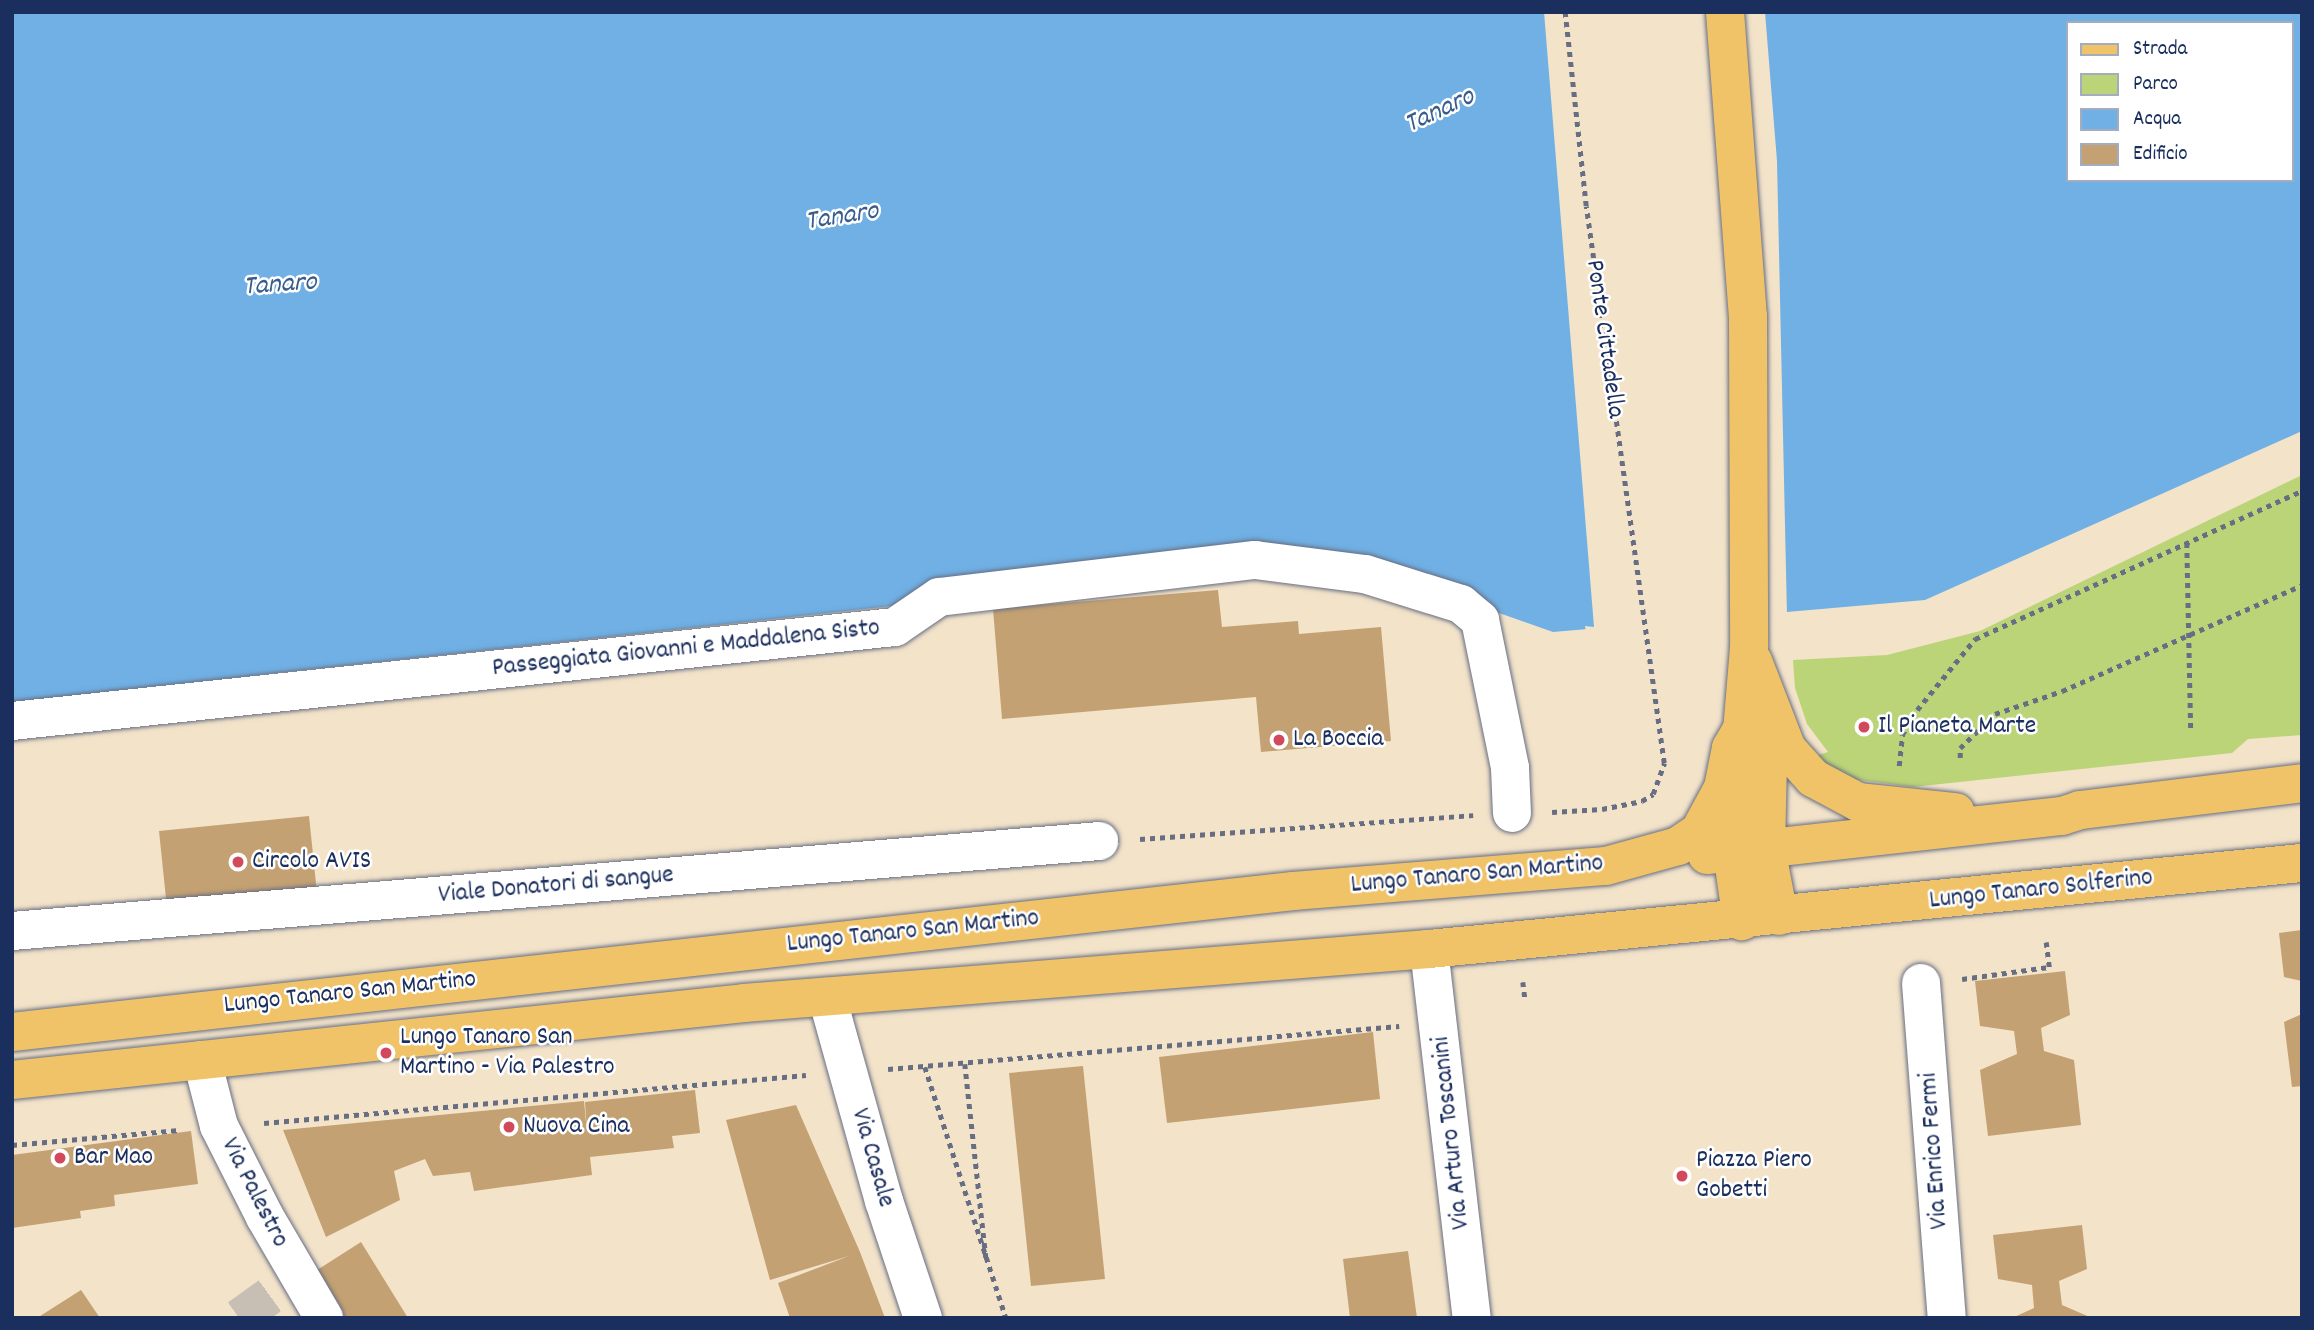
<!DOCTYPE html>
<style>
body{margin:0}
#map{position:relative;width:2314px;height:1330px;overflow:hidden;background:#f3e3c9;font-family:Dekko,sans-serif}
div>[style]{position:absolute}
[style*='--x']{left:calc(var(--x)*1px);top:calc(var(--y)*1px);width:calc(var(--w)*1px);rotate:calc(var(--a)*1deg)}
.green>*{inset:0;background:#bbd478}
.water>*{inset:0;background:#70b0e4}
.pier>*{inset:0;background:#f3e3c9}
.building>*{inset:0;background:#c4a172}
.minor-tunnel>*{height:38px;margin-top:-19px;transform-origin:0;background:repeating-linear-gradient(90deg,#c8bfb4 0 38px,transparent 0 57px)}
.path>*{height:4.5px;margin-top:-2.25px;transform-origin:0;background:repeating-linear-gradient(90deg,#676e83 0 5px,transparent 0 10px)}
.roads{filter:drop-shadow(0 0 2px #676e83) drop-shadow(0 0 2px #676e83)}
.minor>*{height:38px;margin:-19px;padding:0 19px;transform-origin:19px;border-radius:19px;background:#fff}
.major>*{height:38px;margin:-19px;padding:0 19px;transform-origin:19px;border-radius:19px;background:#f0c369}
.dots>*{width:19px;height:19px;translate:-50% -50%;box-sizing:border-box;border:4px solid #fff;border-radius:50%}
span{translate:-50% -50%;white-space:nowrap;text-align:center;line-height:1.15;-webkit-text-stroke:5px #fff;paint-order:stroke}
.street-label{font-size:26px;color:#1b2f5e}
.poi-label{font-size:26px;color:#1b2f5e}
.left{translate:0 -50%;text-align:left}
.water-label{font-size:28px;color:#395c8d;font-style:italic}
.frame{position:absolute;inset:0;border:14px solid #1b2f5e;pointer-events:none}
.legend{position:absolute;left:2066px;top:21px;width:228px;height:161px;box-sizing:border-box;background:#fff;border:2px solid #a4acbf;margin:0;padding:9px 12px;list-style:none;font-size:21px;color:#1b2f5e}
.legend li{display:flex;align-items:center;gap:14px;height:35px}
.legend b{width:35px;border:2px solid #a4acbf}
</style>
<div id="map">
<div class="green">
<div style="clip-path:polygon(2302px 475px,2302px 735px,2248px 739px,2232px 753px,1913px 787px,1843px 778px,1811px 757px,1828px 752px,1807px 724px,1795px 688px,1793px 660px,1887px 655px,1980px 631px)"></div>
</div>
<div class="water">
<div style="clip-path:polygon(evenodd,12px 12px,2302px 12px,2302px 431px,1925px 600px,1553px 632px,1341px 557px,12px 702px,12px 12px,2067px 23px,2291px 23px,2291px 180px,2067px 180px,2067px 23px)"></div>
</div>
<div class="pier">
<div style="clip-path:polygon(1544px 12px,1765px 12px,1777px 161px,1787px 616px,1586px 633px,1585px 626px,1594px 627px)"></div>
</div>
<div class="building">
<div style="clip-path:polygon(1218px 590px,1222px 627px,1298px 621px,1299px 634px,1381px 627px,1391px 741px,1261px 752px,1256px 697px,1002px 719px,993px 609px)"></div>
<div style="clip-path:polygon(309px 816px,317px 893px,167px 908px,159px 831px)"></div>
<div style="clip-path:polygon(2302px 930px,2302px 981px,2284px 977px,2279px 933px)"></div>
<div style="clip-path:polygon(2065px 971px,2070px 1015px,2041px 1028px,2044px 1051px,2074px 1060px,2081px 1125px,1988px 1136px,1980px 1070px,2017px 1054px,2014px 1031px,1980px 1026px,1975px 981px)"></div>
<div style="clip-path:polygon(2302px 1014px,2302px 1086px,2292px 1087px,2284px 1022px)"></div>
<div style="clip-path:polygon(1373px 1032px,1380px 1099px,1167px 1123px,1159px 1057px)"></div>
<div style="clip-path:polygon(1083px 1066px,1105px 1279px,1031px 1286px,1009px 1073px)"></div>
<div style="clip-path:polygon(695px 1090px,700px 1133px,672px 1136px,674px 1148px,590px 1157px,592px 1175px,474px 1191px,470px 1172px,433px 1176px,425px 1159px,394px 1171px,400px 1200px,326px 1237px,283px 1130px,584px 1101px,587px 1133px,585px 1102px)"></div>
<div style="clip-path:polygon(796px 1105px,860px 1252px,885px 1318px,790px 1318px,778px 1283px,849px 1256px,770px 1280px,726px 1120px)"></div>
<div style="clip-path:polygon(191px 1131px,198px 1184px,114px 1195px,115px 1206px,80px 1211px,81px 1218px,12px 1228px,12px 1155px)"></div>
<div style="clip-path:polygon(2082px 1225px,2087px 1269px,2059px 1281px,2062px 1305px,2092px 1318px,2012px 1318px,2034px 1308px,2032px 1285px,1998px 1279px,1993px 1235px)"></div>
<div style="clip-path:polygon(361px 1242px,408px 1318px,343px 1318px,314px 1272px)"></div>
<div style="clip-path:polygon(1408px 1251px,1417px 1318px,1350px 1318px,1343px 1259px)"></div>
<div style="clip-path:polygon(81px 1290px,100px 1318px,37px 1318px)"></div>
</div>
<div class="minor-tunnel">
<div style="--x:239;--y:1318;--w:72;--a:-35.9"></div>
</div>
<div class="path">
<div style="--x:2187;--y:543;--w:189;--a:88.8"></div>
<div style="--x:1960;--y:758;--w:10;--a:-90"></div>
<div style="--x:1960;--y:748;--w:49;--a:-44.2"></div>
<div style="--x:1995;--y:714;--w:71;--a:-18.9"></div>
<div style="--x:2062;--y:691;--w:262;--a:-23.8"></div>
<div style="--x:1899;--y:766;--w:31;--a:-84"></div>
<div style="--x:1902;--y:735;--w:29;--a:-59"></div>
<div style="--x:1917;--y:710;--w:92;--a:-50.8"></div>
<div style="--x:1975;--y:639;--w:359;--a:-24.4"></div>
<div style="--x:1552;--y:812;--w:50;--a:-3.4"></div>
<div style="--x:1602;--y:809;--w:41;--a:-11.3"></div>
<div style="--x:1642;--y:801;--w:13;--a:-32"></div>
<div style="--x:1653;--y:794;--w:33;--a:-70"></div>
<div style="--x:1664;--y:763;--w:562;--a:-97.97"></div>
<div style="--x:1586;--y:206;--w:195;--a:-96.2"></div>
<div style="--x:1140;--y:839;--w:334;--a:-4.1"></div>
<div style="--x:1962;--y:979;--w:88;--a:-7.9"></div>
<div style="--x:2049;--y:967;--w:25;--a:-97"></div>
<div style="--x:1523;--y:982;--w:16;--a:83"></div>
<div style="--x:965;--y:1064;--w:195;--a:83.8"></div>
<div style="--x:925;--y:1067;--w:264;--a:72.1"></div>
<div style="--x:888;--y:1069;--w:513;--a:-4.81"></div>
<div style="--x:264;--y:1123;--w:544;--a:-5.06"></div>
<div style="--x:12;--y:1145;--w:168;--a:-5.1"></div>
</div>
<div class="roads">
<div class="minor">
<div style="--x:12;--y:721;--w:888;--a:-6.08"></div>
<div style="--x:895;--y:627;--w:53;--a:-34.3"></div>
<div style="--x:939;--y:597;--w:318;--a:-6.7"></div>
<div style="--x:1255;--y:560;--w:111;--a:7.3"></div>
<div style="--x:1365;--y:574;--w:101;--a:17.4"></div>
<div style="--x:1461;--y:604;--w:25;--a:40"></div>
<div style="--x:1480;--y:620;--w:151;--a:78.5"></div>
<div style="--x:1510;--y:768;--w:45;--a:87.5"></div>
<div style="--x:12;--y:931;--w:1091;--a:-4.73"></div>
<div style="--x:1429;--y:949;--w:371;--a:83.4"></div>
<div style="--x:1921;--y:983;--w:336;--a:85.6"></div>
<div style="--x:827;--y:997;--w:212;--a:74.4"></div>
<div style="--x:884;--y:1201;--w:123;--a:71.6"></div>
<div style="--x:202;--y:1060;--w:68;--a:75.6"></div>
<div style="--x:219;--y:1126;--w:102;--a:63.2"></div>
<div style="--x:265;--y:1217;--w:117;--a:59.7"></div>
</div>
<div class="major">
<div style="--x:1725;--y:12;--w:305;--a:85.7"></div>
<div style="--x:1748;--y:316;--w:332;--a:89.8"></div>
<div style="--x:1749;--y:648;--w:205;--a:94.8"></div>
<div style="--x:1732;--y:852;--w:70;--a:81.8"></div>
<div style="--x:1753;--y:661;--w:94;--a:68.9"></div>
<div style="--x:1787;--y:749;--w:39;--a:48"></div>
<div style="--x:1813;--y:778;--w:51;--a:28.1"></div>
<div style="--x:1858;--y:802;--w:98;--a:5.9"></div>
<div style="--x:1769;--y:717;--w:131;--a:91.3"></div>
<div style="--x:1766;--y:848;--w:69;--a:79.2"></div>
<div style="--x:1707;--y:855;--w:357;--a:-6.3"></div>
<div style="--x:2062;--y:816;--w:19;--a:-18"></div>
<div style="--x:2080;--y:810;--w:224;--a:-6.9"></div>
<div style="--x:12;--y:1032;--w:1289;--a:-6.28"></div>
<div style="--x:1293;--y:891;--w:314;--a:-4.6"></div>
<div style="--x:1606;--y:866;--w:75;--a:-15.5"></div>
<div style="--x:1678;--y:846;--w:25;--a:-34"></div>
<div style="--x:1699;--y:832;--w:50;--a:-61.4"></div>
<div style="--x:1723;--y:788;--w:41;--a:-78.7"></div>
<div style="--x:1731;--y:748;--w:20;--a:-60"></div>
<div style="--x:12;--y:1080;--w:736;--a:-6"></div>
<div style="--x:744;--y:1003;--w:687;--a:-4.51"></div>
<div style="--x:1429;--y:949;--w:877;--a:-5.63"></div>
</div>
</div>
<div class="dots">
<div style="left:1864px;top:727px;background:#d1495b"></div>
<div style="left:1279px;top:740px;background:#d1495b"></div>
<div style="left:238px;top:862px;background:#d1495b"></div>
<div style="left:386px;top:1053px;background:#d1495b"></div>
<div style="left:509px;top:1127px;background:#d1495b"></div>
<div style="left:60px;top:1158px;background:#d1495b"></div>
<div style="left:1682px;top:1176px;background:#d1495b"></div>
</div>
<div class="street-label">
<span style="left:1604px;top:339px;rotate:82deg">Ponte Cittadella</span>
<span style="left:686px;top:649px;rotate:-6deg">Passeggiata Giovanni e Maddalena Sisto</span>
<span style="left:1477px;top:875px;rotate:-5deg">Lungo Tanaro San Martino</span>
<span style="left:556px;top:886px;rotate:-5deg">Viale Donatori di sangue</span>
<span style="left:2041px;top:890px;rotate:-6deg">Lungo Tanaro Solferino</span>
<span style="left:913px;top:932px;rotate:-6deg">Lungo Tanaro San Martino</span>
<span style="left:350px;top:993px;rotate:-6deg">Lungo Tanaro San Martino</span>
<span style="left:1452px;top:1133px;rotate:-96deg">Via Arturo Toscanini</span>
<span style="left:1935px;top:1151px;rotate:-94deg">Via Enrico Fermi</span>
<span style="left:872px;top:1158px;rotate:74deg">Via Casale</span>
<span style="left:254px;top:1193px;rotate:63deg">Via Palestro</span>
</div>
<div class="poi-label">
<span class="left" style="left:1878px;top:727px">Il Pianeta Marte</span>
<span class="left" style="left:1293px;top:740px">La Boccia</span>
<span class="left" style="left:252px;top:862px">Circolo AVIS</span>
<span class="left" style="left:400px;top:1053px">Lungo Tanaro San<br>Martino - Via Palestro</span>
<span class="left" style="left:523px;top:1127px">Nuova Cina</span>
<span class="left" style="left:74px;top:1158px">Bar Mao</span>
<span class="left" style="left:1696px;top:1176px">Piazza Piero<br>Gobetti</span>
</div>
<div class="water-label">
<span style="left:1440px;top:112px;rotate:-25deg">Tanaro</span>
<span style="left:842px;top:218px;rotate:-9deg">Tanaro</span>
<span style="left:280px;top:286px;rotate:-4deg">Tanaro</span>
</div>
<div class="frame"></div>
<ul class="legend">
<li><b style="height:9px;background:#f0c369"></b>Strada</li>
<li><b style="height:19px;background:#bbd478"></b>Parco</li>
<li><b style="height:19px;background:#70b0e4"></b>Acqua</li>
<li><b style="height:19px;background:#c4a172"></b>Edificio</li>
</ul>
</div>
